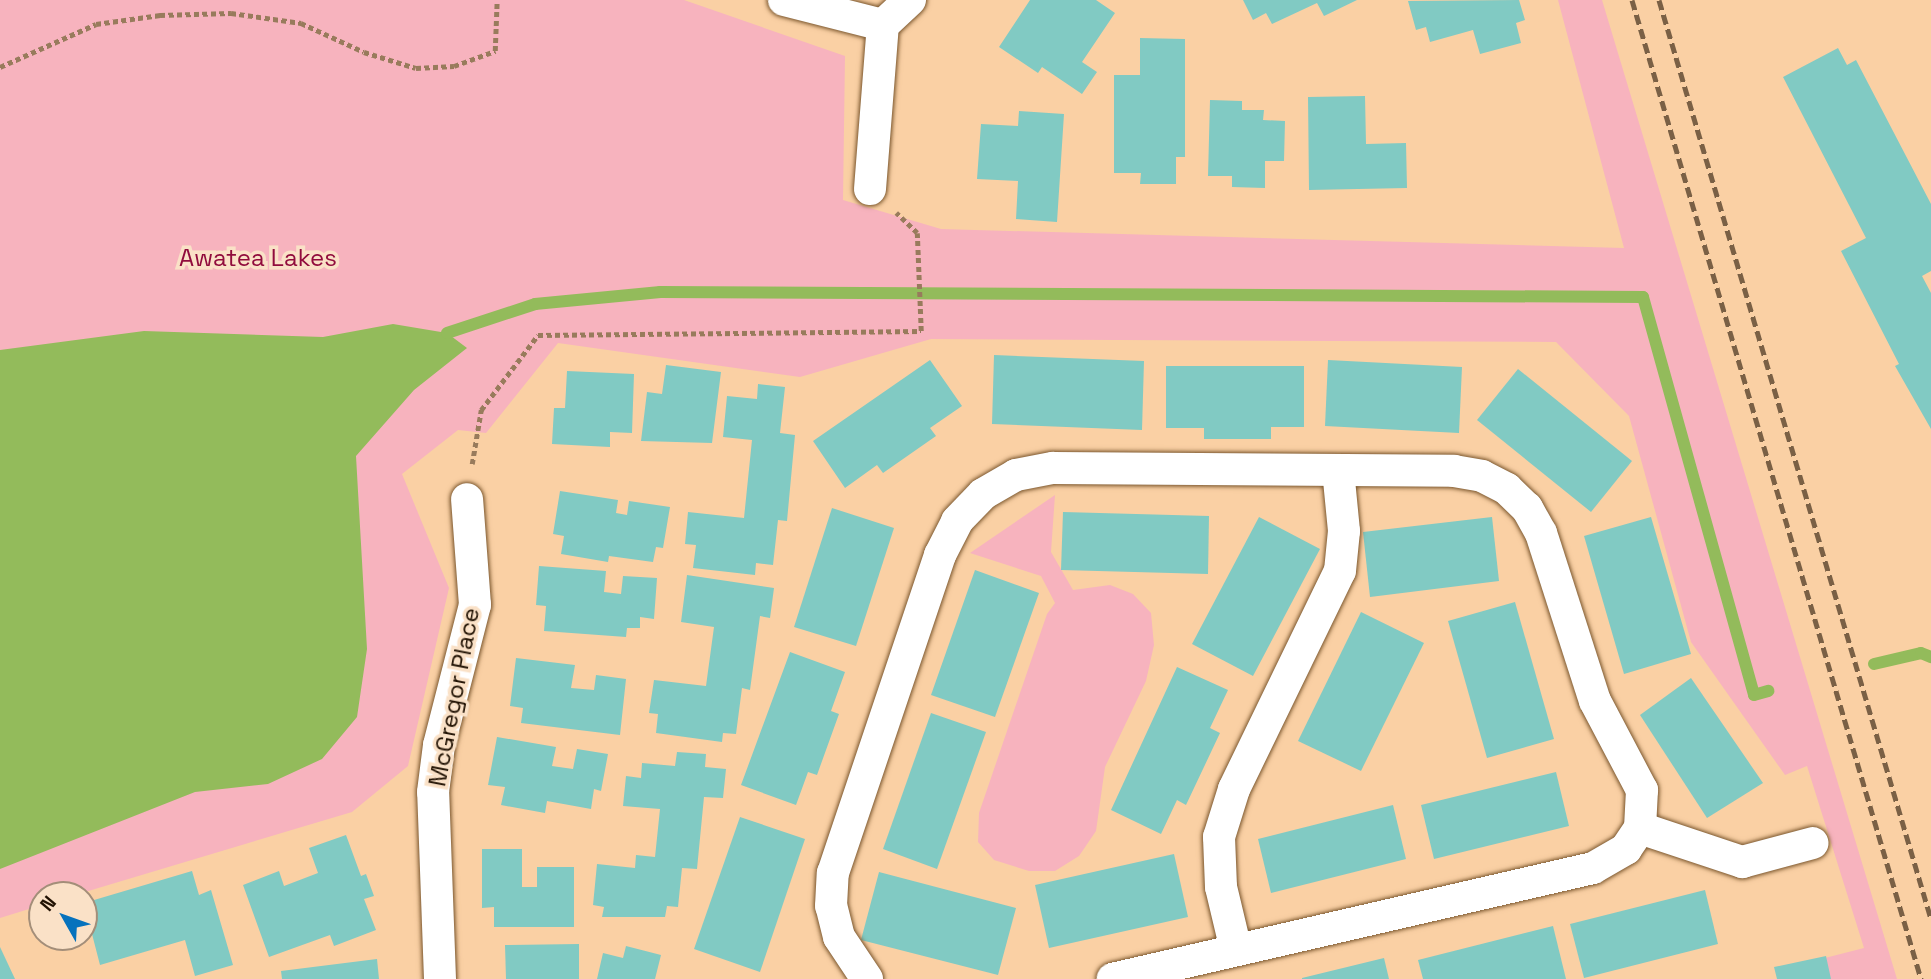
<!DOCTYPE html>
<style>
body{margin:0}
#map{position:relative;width:1931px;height:979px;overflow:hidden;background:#fad0a4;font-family:"Space Grotesk",sans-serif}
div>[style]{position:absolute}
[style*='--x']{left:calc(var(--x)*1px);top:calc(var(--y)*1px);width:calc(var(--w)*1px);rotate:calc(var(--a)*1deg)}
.green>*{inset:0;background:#f7b3be}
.water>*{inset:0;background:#93bb5b}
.stream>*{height:12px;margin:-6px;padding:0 6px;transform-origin:6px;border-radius:6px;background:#93bb5b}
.building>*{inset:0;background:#81cac3}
.path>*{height:4.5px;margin-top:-2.25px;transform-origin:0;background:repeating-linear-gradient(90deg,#987b5c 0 5px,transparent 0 8.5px)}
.roads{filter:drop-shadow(0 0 2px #7b572e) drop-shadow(0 0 2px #7b572e)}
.street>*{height:32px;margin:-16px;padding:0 16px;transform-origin:16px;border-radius:16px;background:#fff}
.rail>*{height:5px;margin-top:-2.5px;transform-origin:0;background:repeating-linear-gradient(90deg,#7a6045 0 10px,transparent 0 15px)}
span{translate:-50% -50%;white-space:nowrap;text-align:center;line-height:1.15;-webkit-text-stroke:7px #fae1c7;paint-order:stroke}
.park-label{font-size:24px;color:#910c3d}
.street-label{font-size:24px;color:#211203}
.north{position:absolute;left:28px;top:881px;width:70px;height:70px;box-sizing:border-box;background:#fae1c7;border:2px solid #a38e79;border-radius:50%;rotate:310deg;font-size:19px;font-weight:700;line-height:28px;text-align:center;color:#211203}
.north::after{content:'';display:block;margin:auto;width:24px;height:32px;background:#0672bd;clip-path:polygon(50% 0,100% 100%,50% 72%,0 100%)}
</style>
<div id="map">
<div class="green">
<div style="clip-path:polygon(0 0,684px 0,845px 56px,843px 200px,941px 229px,1624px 248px,1558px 0,1602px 0,1897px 979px,1826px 979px,1821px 959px,1864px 948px,1807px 766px,1785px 775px,1691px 642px,1629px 416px,1556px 342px,931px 339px,800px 377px,558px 343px,486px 433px,458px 430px,402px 474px,449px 588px,408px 766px,352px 812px,75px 895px,42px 895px,42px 905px,0 918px)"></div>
<div style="clip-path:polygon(1055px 495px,1051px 552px,1073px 590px,1110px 585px,1133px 594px,1151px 613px,1154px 645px,1146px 681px,1105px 767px,1096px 831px,1079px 856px,1055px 871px,1029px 871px,994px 860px,978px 842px,979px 813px,1047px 614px,1055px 603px,1041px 576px,970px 553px)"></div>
</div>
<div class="water">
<div style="clip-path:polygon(393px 324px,447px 333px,467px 348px,414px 390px,356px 456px,367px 649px,357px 717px,322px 759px,268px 784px,195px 792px,0 869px,0 350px,144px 331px,323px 337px)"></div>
</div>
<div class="stream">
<div style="--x:447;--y:333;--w:93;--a:-18.2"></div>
<div style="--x:535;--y:304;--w:126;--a:-5.5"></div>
<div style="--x:660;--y:292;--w:983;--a:0.29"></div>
<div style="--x:1643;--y:297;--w:413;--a:74.4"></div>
<div style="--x:1754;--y:695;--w:15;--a:-16"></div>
<div style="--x:1874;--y:664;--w:48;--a:-13.2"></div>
<div style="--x:1921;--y:653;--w:11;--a:22"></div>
</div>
<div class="building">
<div style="clip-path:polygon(1030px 0,1096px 0,1115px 13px,1082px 62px,1097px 72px,1082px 94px,1042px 67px,1038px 73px,999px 47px)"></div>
<div style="clip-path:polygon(1243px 0,1357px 0,1324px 16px,1317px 3px,1272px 24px,1266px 13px,1253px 20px)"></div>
<div style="clip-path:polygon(1519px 0,1525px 20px,1516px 23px,1521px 43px,1480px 54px,1473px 30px,1430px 42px,1426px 27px,1416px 30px,1408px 1px)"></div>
<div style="clip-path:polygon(1140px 38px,1185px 39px,1185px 157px,1176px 157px,1176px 184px,1140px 184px,1141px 173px,1114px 173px,1114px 75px,1140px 75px)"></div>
<div style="clip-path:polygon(1838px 48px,1847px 65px,1856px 60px,1931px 204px,1931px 271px,1922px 276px,1931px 293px,1931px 429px,1895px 366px,1899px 364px,1841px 251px,1866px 238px,1783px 77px)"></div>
<div style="clip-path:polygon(1365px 96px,1366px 144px,1406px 143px,1407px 188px,1309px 190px,1308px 97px)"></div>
<div style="clip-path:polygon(1210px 100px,1242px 101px,1242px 110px,1264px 110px,1263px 120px,1285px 121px,1284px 161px,1265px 161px,1265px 188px,1232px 187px,1232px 176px,1208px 176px)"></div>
<div style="clip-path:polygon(1019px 111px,1064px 114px,1057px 222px,1016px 219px,1018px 181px,977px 179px,981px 124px,1018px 126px)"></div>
<div style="clip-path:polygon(994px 355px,1144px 361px,1142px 430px,992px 424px)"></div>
<div style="clip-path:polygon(930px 360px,962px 406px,930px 428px,936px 436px,883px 473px,877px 465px,845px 488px,813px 441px)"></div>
<div style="clip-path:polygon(1328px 360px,1462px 367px,1459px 433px,1325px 426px)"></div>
<div style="clip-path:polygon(666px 365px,721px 372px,712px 443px,641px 441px,647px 392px,662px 394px)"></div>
<div style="clip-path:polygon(1166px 366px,1304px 366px,1304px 427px,1271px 427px,1271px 439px,1204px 439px,1204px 428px,1166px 428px)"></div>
<div style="clip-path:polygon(1518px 369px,1632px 461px,1591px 512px,1477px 420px)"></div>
<div style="clip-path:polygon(567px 371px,634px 374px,632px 433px,610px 432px,610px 447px,552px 444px,554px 408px,565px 408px)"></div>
<div style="clip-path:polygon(758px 384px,785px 387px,780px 433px,795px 435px,787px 521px,778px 520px,773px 565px,756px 563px,755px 575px,693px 568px,696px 545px,685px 544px,688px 512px,744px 518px,752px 440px,723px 437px,727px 396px,757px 399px)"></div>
<div style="clip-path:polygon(560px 491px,618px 500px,616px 513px,627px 515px,629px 501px,670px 507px,663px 548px,656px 547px,653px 562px,609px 556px,608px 562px,561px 554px,564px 536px,553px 534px)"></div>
<div style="clip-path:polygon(832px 508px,894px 528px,856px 646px,794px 627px)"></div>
<div style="clip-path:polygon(1063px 512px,1209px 516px,1208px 574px,1061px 570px)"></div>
<div style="clip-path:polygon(1259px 517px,1320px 549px,1253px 676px,1192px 644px)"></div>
<div style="clip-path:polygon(1492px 517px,1499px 581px,1370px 597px,1363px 532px)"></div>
<div style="clip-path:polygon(1651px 517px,1691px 654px,1624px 674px,1584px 536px)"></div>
<div style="clip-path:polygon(539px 566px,606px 571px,604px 592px,621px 594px,623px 576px,657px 578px,654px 619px,640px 617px,640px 628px,627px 628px,626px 637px,544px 631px,546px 606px,536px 605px)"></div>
<div style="clip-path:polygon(975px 570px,1039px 593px,995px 717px,931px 695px)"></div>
<div style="clip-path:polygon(687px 575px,774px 588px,770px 618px,760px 616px,750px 690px,742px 688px,736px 734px,723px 733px,722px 742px,656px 733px,658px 714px,649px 713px,654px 680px,706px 686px,714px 627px,681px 622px)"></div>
<div style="clip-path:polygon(1515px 602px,1554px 739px,1487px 758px,1448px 621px)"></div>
<div style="clip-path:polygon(1361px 612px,1424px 643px,1361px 771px,1298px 741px)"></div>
<div style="clip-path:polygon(790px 652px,845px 672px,831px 711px,839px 714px,817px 775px,808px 772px,796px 805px,741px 785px)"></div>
<div style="clip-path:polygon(516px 658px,575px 665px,571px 688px,594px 690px,596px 675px,626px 679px,620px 735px,521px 723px,523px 708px,510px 706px)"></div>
<div style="clip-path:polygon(1177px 667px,1228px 690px,1210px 728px,1220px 733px,1186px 805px,1177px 800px,1161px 834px,1111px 810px)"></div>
<div style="clip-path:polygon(1691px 678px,1763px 783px,1707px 818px,1640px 715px)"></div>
<div style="clip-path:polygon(931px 713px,986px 732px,937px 869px,883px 849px)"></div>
<div style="clip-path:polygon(497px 737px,556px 747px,552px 766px,573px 769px,577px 749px,608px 754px,601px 791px,594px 789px,591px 809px,547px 801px,545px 813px,501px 805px,505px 787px,488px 785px)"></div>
<div style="clip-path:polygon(677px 752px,706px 754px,705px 767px,726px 769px,723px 798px,704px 797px,697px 869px,682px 868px,678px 907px,667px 906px,665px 917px,602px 917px,604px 907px,593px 905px,597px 864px,635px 868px,636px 855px,655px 857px,660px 809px,623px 806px,626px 776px,641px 778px,642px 763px,675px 766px)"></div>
<div style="clip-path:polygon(1556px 772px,1569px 826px,1434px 859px,1421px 805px)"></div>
<div style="clip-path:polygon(1393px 805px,1406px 859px,1271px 893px,1258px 839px)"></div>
<div style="clip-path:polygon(740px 817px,805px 839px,760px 972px,694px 949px)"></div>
<div style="clip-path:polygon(346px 835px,361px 876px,366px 874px,374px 896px,364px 899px,376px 930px,334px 946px,330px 935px,269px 957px,243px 885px,279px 871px,284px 886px,318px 873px,309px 848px)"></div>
<div style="clip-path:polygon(482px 849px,522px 849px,522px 887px,537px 887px,537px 867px,574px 867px,574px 927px,494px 927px,494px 907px,482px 908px)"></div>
<div style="clip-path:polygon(1174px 854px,1188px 917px,1049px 948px,1035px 885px)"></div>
<div style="clip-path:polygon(192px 871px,199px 895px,211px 890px,233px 965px,195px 976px,185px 940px,100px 965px,84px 903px)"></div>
<div style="clip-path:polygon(879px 872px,1016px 908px,998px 975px,861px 940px)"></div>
<div style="clip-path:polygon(1705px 890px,1718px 944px,1584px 978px,1570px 924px)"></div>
<div style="clip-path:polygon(1553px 926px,1566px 979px,1423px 979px,1418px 960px)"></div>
<div style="clip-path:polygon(579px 944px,579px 979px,506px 979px,505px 945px)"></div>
<div style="clip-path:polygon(626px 946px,661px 955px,655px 979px,597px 979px,603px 953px,623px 958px)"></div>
<div style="clip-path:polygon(0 947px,15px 979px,0 979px)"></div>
<div style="clip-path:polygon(1826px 956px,1831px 979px,1777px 979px,1774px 967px)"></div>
<div style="clip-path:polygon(1384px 958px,1389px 979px,1302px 979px,1302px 978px)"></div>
<div style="clip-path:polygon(377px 959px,379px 979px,282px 979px,281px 971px)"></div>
</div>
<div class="path">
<div style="--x:0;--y:67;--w:105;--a:-24.1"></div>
<div style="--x:96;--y:24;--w:65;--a:-8"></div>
<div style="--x:160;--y:15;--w:71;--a:-1.6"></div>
<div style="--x:231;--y:13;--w:71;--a:8.1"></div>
<div style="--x:301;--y:23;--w:69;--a:24.7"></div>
<div style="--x:364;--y:52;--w:54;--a:17.1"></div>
<div style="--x:416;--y:68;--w:38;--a:-3"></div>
<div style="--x:454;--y:66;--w:44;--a:-20.1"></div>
<div style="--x:495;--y:51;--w:51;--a:-87.8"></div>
<div style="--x:472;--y:464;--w:55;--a:-80.5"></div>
<div style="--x:481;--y:410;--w:94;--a:-52.8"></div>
<div style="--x:538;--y:335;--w:383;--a:-0.6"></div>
<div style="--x:921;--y:331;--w:98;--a:-92.3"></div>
<div style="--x:917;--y:233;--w:29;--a:-136"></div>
</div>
<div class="roads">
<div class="street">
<div style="--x:784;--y:0;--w:102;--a:14.2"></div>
<div style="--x:870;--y:189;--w:165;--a:-85.5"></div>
<div style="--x:883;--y:25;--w:37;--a:-43"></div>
<div style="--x:1640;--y:828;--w:108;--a:18.4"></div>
<div style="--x:1742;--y:862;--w:73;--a:-15"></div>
<div style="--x:1236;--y:950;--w:65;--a:-103.4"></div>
<div style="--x:1221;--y:887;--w:50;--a:-92.3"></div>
<div style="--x:1219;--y:837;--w:50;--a:-72.6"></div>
<div style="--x:1234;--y:789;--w:242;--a:-64.1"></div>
<div style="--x:1340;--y:571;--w:40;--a:-84.3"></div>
<div style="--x:1344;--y:531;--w:61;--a:-95.6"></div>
<div style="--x:440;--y:979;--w:187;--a:-92.1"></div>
<div style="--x:433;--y:792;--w:47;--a:-82.7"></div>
<div style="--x:439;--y:745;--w:145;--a:-75.6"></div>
<div style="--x:475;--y:605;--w:106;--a:-94.3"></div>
<div style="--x:867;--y:979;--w:50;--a:-123.7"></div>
<div style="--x:839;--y:937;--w:32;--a:-104"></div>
<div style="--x:831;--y:906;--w:33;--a:-87"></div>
<div style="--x:833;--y:873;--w:336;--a:-71.4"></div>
<div style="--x:940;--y:555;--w:38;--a:-63"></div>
<div style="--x:957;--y:521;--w:37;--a:-46"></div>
<div style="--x:983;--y:494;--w:38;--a:-30"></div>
<div style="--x:1016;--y:475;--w:38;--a:-11"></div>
<div style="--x:1053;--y:468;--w:401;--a:0.4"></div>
<div style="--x:1454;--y:471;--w:28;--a:10"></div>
<div style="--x:1482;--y:476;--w:28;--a:27"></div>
<div style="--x:1507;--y:489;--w:28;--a:44"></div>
<div style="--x:1527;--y:508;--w:29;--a:61"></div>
<div style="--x:1541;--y:533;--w:176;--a:72.2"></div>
<div style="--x:1595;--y:701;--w:101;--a:62.2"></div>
<div style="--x:1642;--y:790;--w:38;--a:93"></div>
<div style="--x:1640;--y:828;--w:25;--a:124"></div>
<div style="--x:1626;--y:849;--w:38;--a:150"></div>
<div style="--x:1593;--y:868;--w:493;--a:167"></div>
</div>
</div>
<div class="rail">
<div style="--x:1632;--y:0;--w:1021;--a:73.55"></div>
<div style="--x:1659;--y:0;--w:958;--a:73.51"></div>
</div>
<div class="park-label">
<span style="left:258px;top:258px">Awatea Lakes</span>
</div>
<div class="street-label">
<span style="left:454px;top:697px;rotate:-79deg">McGregor Place</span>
</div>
<div class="north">N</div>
</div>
